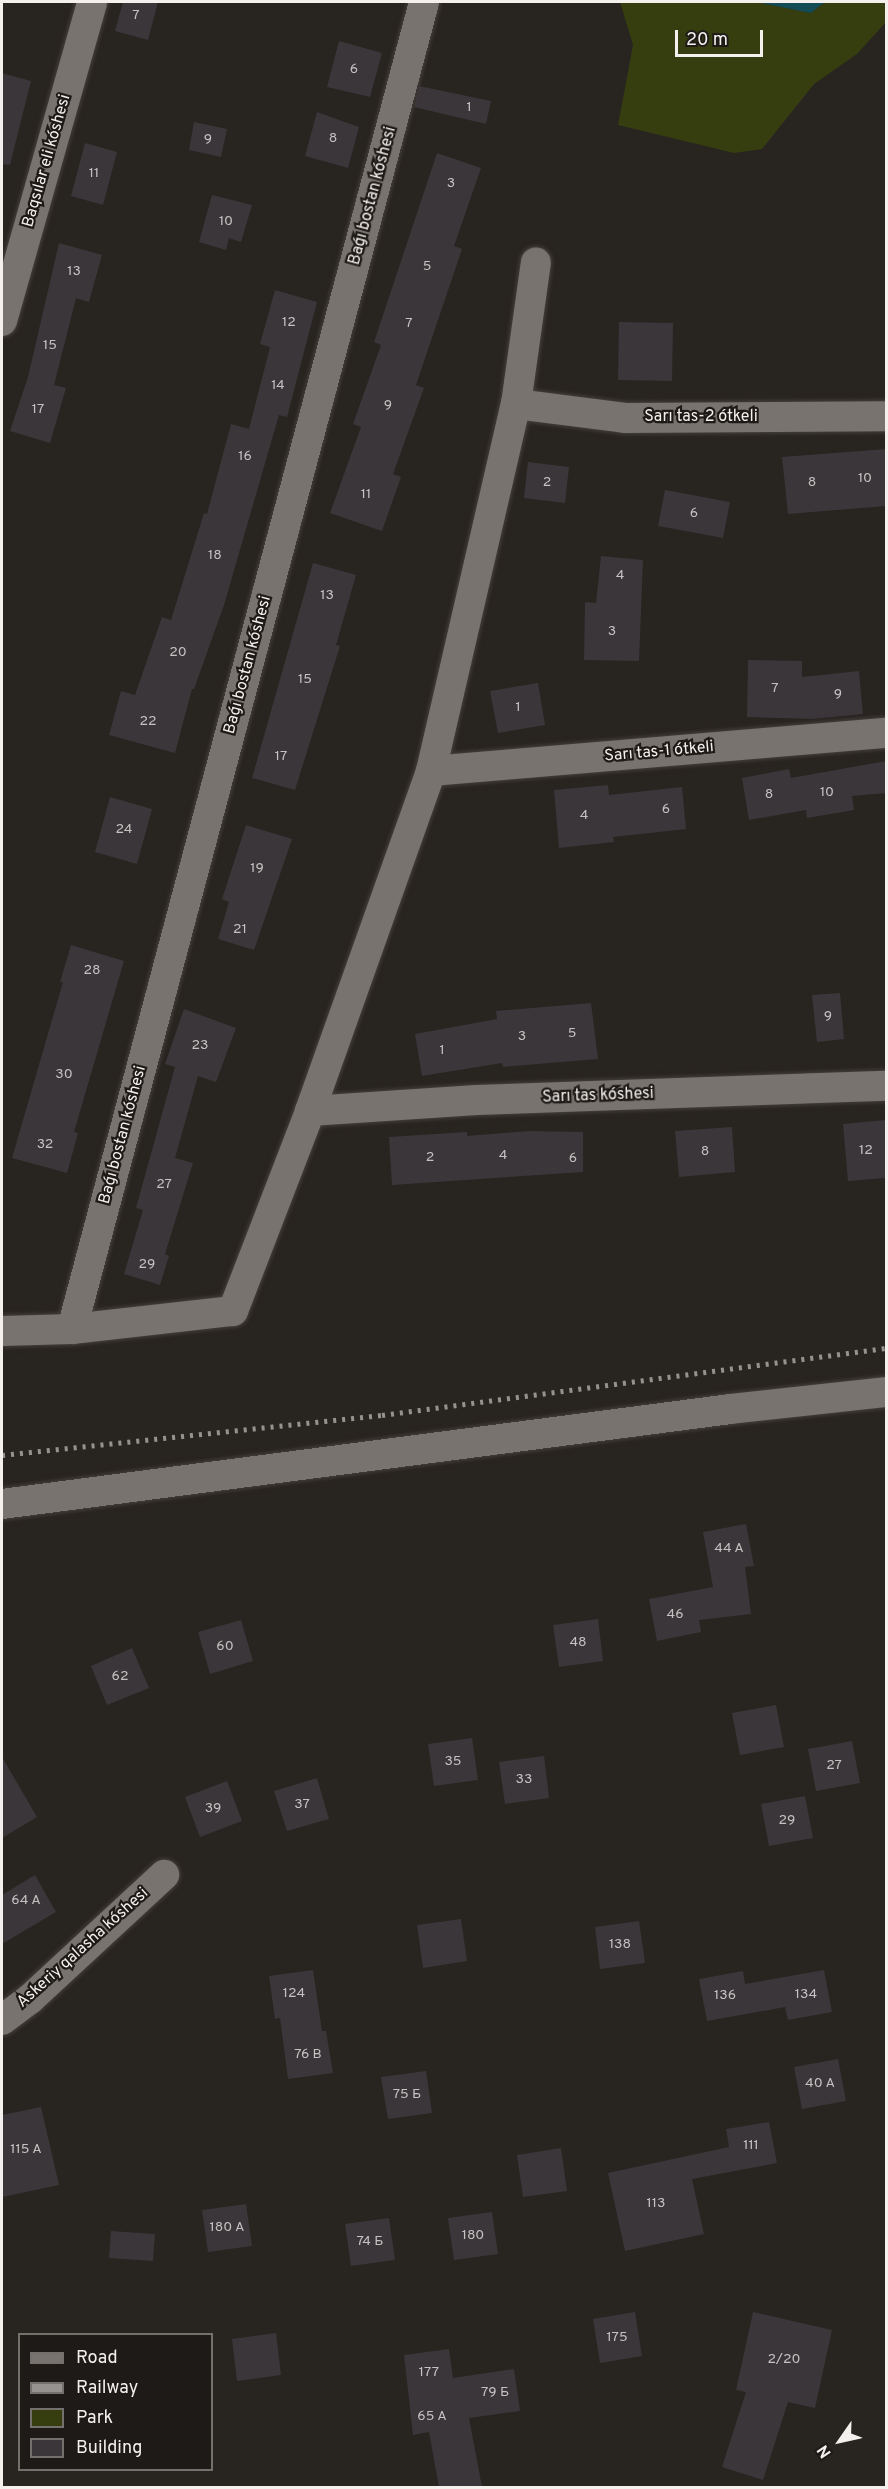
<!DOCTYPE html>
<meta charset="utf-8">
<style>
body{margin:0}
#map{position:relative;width:888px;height:2489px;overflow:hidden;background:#282420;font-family:Overpass,sans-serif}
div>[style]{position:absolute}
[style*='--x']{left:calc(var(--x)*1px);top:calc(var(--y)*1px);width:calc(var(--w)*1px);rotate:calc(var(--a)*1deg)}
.green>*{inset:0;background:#363e10}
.water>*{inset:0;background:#144c56}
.building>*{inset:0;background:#3b363a}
.roads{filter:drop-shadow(0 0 2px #433f3c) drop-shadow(0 0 2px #433f3c)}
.minor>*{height:30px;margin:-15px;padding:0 15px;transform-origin:15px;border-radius:15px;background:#78736f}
.rail>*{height:4.5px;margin-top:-2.25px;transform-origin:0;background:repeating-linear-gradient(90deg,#96928f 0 3px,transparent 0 9px)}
span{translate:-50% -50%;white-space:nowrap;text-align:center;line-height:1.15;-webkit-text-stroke:4.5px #1e1a17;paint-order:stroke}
.number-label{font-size:14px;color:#c5c2c1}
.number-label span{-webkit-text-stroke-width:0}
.street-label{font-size:16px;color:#f3f0ee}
.frame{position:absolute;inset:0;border:3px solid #f3f0ee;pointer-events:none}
.legend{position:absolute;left:18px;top:2333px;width:195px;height:138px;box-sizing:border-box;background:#1e1a17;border:2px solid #73706d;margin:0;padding:8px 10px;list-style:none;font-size:18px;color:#f3f0ee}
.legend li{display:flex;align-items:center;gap:12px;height:30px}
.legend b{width:30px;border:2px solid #73706d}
.north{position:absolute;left:810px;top:2411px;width:60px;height:60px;-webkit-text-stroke:4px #1e1a17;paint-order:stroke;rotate:236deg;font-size:16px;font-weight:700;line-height:24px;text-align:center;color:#f3f0ee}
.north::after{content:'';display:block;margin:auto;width:21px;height:27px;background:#f3f0ee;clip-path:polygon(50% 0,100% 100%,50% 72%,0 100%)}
.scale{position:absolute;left:675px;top:30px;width:88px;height:27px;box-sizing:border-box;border:3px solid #f3f0ee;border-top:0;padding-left:8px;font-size:18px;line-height:21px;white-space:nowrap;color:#f3f0ee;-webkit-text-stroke:4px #1e1a17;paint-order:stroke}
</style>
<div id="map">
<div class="green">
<div style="clip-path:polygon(620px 2px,756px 2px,811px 13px,825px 2px,886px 2px,886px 22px,857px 54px,814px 84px,762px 149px,734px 153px,618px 125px,633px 45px)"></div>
</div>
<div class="water">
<div style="clip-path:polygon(756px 2px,825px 2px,811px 13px)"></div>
</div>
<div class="building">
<div style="clip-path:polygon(123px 2px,158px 2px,148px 40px,115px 31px)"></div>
<div style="clip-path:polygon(339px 41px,382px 53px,370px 97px,327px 87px)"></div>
<div style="clip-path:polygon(2px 73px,31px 81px,10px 165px,2px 164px)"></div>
<div style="clip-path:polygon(419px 86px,491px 101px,486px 124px,414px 107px)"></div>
<div style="clip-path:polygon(317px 112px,359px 127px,348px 168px,305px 156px)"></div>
<div style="clip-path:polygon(194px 122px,227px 129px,221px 157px,189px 150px)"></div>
<div style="clip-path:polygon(85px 143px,117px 152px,103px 205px,71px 196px)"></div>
<div style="clip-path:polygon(437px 153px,481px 168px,454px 246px,462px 249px,416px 385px,424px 388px,393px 474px,401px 477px,382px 531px,330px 513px,361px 427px,353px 424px,381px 345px,374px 342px)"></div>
<div style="clip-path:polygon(212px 195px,252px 205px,241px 242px,229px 238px,226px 250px,199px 242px)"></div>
<div style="clip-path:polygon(59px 243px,102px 255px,89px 302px,76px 298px,54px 385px,66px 388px,50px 443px,10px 431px,28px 377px)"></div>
<div style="clip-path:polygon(275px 290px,317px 302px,287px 417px,279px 415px,224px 605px,194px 689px,192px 689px,175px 753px,109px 735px,121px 691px,135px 695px,162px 617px,171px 620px,204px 513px,207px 514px,231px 424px,249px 429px,270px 347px,260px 344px)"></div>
<div style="clip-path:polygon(619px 322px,673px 323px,672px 381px,618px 380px)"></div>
<div style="clip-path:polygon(886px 449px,886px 506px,788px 514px,782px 457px)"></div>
<div style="clip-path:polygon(528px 462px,569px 467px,565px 503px,524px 498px)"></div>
<div style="clip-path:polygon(665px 490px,730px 502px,723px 538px,658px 526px)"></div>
<div style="clip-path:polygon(601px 556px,643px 560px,639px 661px,584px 660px,585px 602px,596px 603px)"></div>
<div style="clip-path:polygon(313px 563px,356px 575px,336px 645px,340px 646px,295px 790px,252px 778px)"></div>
<div style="clip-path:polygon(748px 660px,802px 661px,802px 677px,859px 671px,863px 714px,813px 719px,747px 717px)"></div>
<div style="clip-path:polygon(538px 683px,545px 725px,498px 733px,490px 691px)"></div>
<div style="clip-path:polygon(886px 761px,886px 793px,852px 796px,854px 810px,807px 818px,806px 810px,749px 820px,742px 778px,789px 769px,791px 778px)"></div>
<div style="clip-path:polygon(608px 785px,609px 795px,682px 787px,686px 829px,613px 837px,614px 842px,559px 848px,554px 790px)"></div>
<div style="clip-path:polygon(110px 797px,152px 809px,137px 864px,95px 852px)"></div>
<div style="clip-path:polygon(246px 825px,292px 839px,254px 950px,218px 939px,229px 902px,222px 899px)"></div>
<div style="clip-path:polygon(71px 945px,124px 961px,74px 1132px,78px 1133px,67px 1173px,12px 1158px,63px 982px,60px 982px)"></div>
<div style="clip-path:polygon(840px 993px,844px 1039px,817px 1042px,812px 995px)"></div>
<div style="clip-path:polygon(591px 1003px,598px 1059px,503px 1067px,502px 1063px,422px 1076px,415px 1034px,497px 1019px,496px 1011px)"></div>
<div style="clip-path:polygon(184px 1009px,236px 1028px,216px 1082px,198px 1076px,175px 1158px,193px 1163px,165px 1254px,169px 1256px,160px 1285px,124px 1274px,143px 1210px,136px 1208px,175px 1067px,165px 1064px)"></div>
<div style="clip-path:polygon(886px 1120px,886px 1178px,848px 1181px,843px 1124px)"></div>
<div style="clip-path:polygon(732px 1127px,735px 1172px,679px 1177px,675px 1131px)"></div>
<div style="clip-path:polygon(529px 1131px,583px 1132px,583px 1172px,392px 1185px,389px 1137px,467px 1132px,467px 1136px)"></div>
<div style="clip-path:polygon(746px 1524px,754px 1566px,745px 1567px,751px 1614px,699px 1620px,701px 1632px,657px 1641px,649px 1599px,713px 1587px,703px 1532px)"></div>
<div style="clip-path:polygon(598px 1619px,603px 1661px,559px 1667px,553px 1625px)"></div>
<div style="clip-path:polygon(241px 1620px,253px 1661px,210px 1674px,198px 1632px)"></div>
<div style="clip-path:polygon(132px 1648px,149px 1688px,107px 1705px,91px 1666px)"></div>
<div style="clip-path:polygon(776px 1705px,784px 1747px,740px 1755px,732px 1713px)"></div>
<div style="clip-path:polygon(472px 1738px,478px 1780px,434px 1786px,428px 1744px)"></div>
<div style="clip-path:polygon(852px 1741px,860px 1783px,816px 1791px,808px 1749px)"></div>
<div style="clip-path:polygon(544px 1756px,549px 1798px,505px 1804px,499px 1762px)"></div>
<div style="clip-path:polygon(2px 1757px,37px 1817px,2px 1838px)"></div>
<div style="clip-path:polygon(317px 1778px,329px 1819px,287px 1831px,274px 1791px)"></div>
<div style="clip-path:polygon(227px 1781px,242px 1821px,200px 1837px,185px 1797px)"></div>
<div style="clip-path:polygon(805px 1796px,813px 1838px,769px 1846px,761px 1804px)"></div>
<div style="clip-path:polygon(35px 1875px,56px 1912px,2px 1944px,2px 1895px)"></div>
<div style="clip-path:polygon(461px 1919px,467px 1961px,423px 1968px,417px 1925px)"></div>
<div style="clip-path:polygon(639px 1921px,645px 1963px,600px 1969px,595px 1927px)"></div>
<div style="clip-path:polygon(313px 1970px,322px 2031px,326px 2031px,333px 2073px,288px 2079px,280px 2018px,275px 2019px,269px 1976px)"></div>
<div style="clip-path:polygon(824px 1970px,832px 2012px,788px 2020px,785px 2007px,707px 2021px,699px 1979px,743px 1971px,745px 1984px)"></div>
<div style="clip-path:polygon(838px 2059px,846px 2101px,802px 2109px,794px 2067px)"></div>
<div style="clip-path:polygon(426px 2071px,432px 2113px,388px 2119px,381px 2077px)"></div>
<div style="clip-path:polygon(41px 2107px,59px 2185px,2px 2197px,2px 2115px)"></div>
<div style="clip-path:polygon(769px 2122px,777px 2163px,692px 2179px,704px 2234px,625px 2251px,608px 2173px,729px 2147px,726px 2129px)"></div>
<div style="clip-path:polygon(561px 2148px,567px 2191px,523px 2197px,517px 2155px)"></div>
<div style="clip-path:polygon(246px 2204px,252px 2246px,208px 2252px,202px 2210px)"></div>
<div style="clip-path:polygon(492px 2212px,498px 2254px,454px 2260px,448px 2218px)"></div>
<div style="clip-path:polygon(389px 2218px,395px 2260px,351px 2266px,345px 2224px)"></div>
<div style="clip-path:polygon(111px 2231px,155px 2234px,153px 2261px,109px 2258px)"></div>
<div style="clip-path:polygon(635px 2312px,642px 2356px,600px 2363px,593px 2319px)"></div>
<div style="clip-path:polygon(753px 2312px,832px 2330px,815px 2408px,788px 2402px,763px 2480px,722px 2467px,746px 2392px,736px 2390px)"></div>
<div style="clip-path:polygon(276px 2333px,281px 2375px,237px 2381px,232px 2339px)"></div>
<div style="clip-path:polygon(449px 2349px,453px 2378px,514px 2369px,520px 2411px,469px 2418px,482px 2487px,439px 2487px,429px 2432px,413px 2435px,404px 2355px)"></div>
</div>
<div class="roads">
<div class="minor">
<div style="--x:2;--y:321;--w:331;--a:-74.2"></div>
<div style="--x:516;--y:404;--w:110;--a:7.3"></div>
<div style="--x:625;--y:418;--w:261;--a:-0.4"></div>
<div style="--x:431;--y:771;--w:457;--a:-4.8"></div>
<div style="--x:310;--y:1111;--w:167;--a:-3.8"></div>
<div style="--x:477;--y:1100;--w:409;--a:-2"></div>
<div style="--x:72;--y:1329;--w:1373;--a:-75.14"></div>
<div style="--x:2;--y:1331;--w:70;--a:-1.6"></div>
<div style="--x:72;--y:1329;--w:162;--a:-6.4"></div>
<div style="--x:233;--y:1311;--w:214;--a:-68.9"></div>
<div style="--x:310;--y:1111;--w:361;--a:-70.4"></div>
<div style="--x:431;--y:771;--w:377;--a:-77"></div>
<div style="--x:516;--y:404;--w:143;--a:-82"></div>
<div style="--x:2;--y:1504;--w:734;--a:-7.43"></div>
<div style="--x:730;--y:1409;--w:157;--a:-6.2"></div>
<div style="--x:2;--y:2020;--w:35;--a:-37"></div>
<div style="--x:30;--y:1999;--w:183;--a:-42.8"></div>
</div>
</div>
<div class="rail">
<div style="--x:2;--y:1455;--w:382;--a:-6"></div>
<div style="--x:382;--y:1415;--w:508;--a:-7.57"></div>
</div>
<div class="number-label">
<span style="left:136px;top:16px">7</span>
<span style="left:354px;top:70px">6</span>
<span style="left:469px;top:108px">1</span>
<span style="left:333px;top:139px">8</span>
<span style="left:208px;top:140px">9</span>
<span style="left:94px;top:174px">11</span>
<span style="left:451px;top:184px">3</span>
<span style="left:226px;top:222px">10</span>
<span style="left:427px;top:267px">5</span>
<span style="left:74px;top:272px">13</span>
<span style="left:289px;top:323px">12</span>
<span style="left:409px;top:324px">7</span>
<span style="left:50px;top:346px">15</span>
<span style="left:278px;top:386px">14</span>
<span style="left:388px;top:406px">9</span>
<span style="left:38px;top:410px">17</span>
<span style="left:245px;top:457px">16</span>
<span style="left:865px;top:479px">10</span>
<span style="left:547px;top:483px">2</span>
<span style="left:812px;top:483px">8</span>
<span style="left:366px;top:495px">11</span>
<span style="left:694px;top:514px">6</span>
<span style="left:215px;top:556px">18</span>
<span style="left:620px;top:576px">4</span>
<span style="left:327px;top:596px">13</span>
<span style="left:612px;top:632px">3</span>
<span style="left:178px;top:653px">20</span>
<span style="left:305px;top:680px">15</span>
<span style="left:775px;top:689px">7</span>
<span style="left:838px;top:695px">9</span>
<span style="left:518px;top:708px">1</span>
<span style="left:148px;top:722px">22</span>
<span style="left:281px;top:757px">17</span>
<span style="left:827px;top:793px">10</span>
<span style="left:769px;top:795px">8</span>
<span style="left:666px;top:810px">6</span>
<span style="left:584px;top:816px">4</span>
<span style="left:124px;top:830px">24</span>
<span style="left:257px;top:869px">19</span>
<span style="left:240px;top:930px">21</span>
<span style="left:92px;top:971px">28</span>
<span style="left:828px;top:1017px">9</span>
<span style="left:572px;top:1034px">5</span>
<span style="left:522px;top:1037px">3</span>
<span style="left:200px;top:1046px">23</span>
<span style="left:442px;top:1051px">1</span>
<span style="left:64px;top:1075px">30</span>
<span style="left:45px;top:1145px">32</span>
<span style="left:866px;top:1151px">12</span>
<span style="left:705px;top:1152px">8</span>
<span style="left:503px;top:1156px">4</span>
<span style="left:430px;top:1158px">2</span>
<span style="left:573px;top:1159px">6</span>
<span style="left:164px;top:1185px">27</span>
<span style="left:147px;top:1265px">29</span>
<span style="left:729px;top:1549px">44 А</span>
<span style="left:675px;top:1615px">46</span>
<span style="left:578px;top:1643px">48</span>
<span style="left:225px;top:1647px">60</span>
<span style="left:120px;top:1677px">62</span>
<span style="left:453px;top:1762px">35</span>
<span style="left:834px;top:1766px">27</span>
<span style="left:524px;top:1780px">33</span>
<span style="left:302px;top:1805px">37</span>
<span style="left:213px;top:1809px">39</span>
<span style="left:787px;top:1821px">29</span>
<span style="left:26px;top:1901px">64 А</span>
<span style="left:620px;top:1945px">138</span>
<span style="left:294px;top:1994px">124</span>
<span style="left:806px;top:1995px">134</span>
<span style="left:725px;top:1996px">136</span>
<span style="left:308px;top:2055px">76 В</span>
<span style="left:820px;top:2084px">40 А</span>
<span style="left:407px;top:2095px">75 Б</span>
<span style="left:751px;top:2146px">111</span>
<span style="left:26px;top:2150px">115 А</span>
<span style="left:656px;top:2204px">113</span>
<span style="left:227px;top:2228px">180 А</span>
<span style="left:473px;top:2236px">180</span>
<span style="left:370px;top:2242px">74 Б</span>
<span style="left:617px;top:2338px">175</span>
<span style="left:784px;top:2360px">2/20</span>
<span style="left:429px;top:2373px">177</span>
<span style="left:495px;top:2393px">79 Б</span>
<span style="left:432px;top:2417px">65 А</span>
</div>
<div class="street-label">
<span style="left:47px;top:161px;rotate:-74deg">Baqsılar eli kóshesi</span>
<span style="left:373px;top:196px;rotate:-75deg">Baǵı bostan kóshesi</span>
<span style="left:701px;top:417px">Sarı tas-2 ótkeli</span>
<span style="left:248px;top:665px;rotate:-75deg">Baǵı bostan kóshesi</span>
<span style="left:659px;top:752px;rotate:-5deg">Sarı tas-1 ótkeli</span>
<span style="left:598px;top:1096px;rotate:-2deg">Sarı tas kóshesi</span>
<span style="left:123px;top:1135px;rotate:-75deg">Baǵı bostan kóshesi</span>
<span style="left:83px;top:1948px;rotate:-42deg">Askeriy qalasha kóshesi</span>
</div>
<div class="frame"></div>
<ul class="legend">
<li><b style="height:8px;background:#78736f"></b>Road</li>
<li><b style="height:8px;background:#96928f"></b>Railway</li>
<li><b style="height:16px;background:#363e10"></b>Park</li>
<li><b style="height:16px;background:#3b363a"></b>Building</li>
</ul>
<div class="north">N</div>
<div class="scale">20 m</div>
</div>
